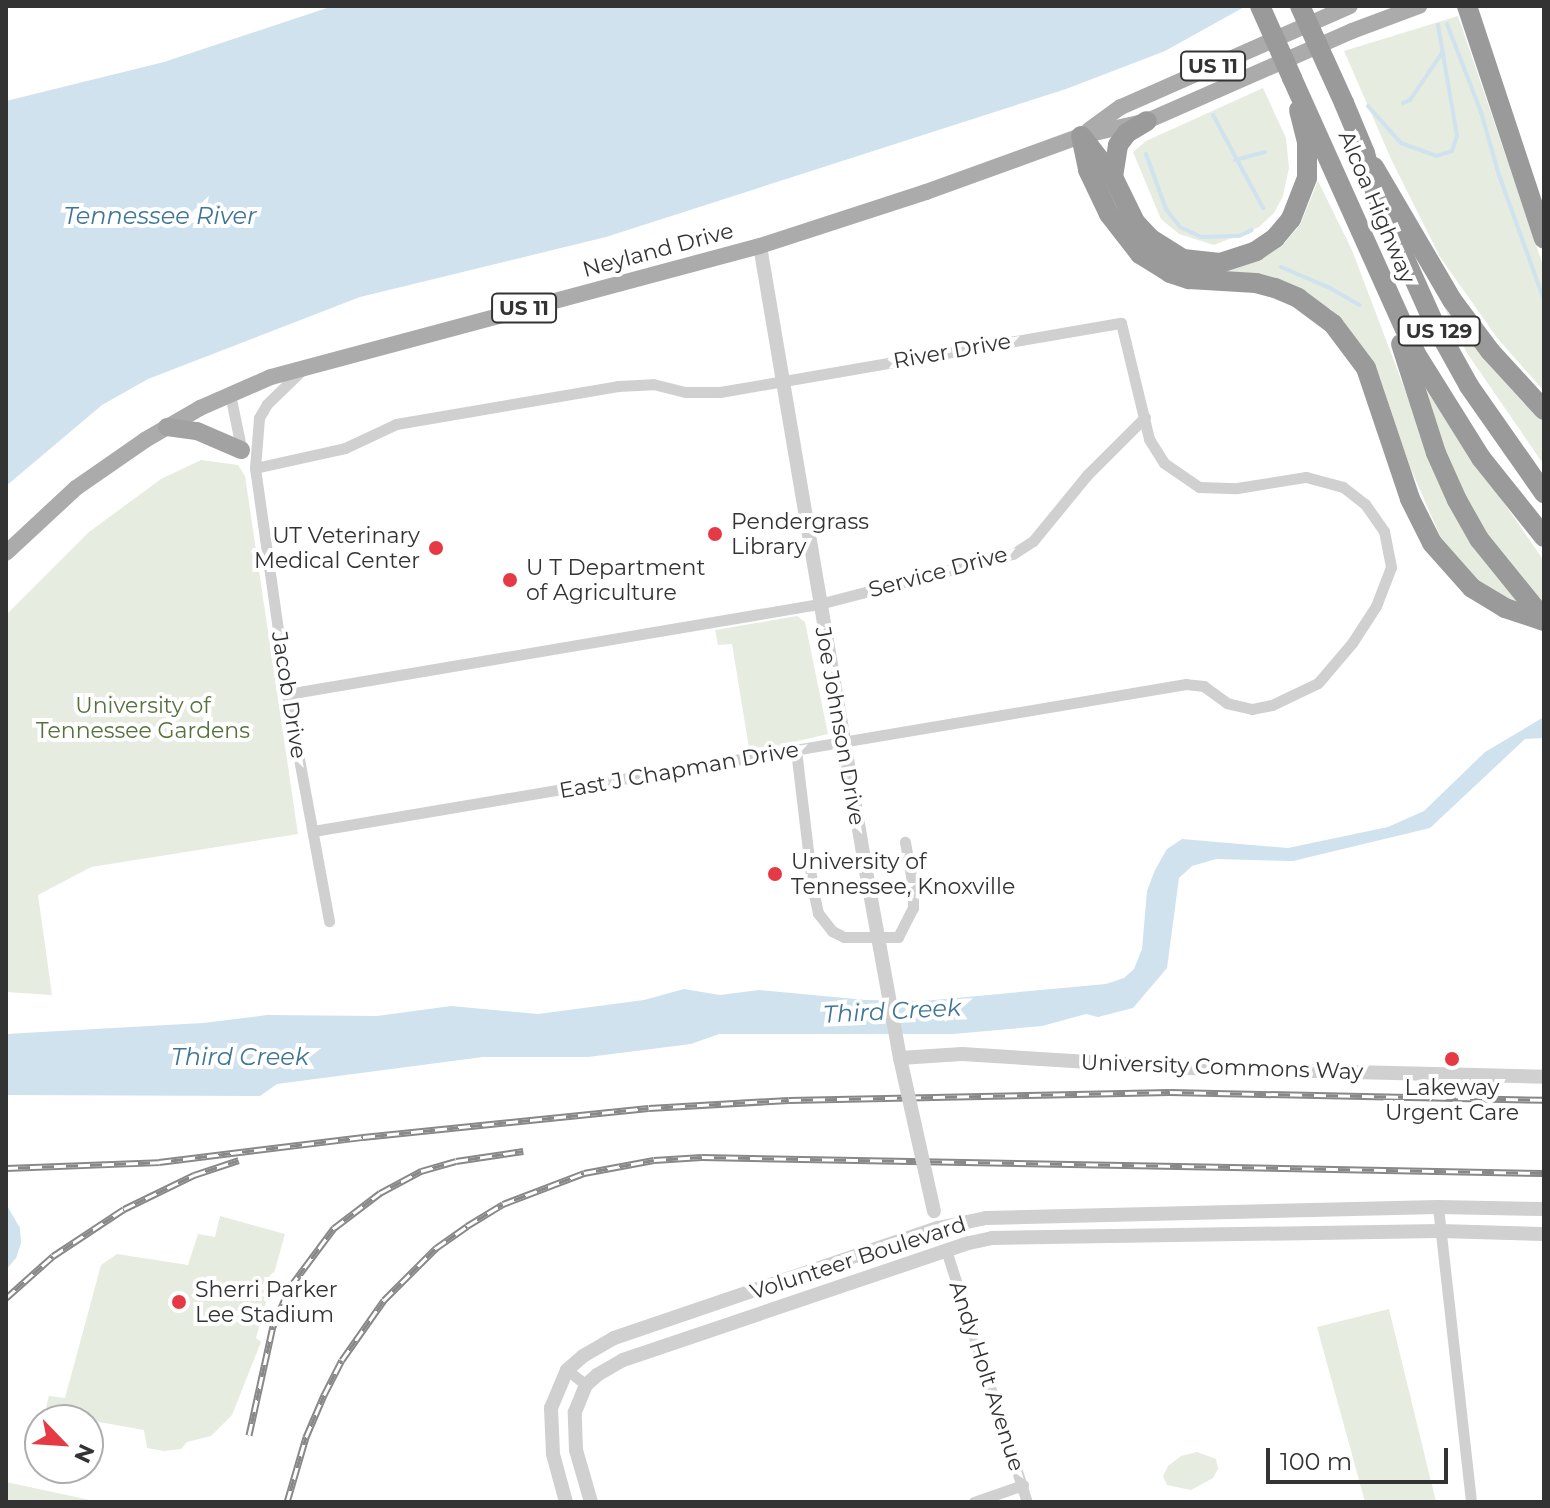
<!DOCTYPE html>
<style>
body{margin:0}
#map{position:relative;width:1550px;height:1508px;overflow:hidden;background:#fff;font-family:Montserrat,sans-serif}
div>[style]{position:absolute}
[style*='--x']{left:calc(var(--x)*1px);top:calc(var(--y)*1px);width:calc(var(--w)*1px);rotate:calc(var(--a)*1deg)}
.green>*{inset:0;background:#e6ecdf}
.water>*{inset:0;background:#cfe2ee}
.stream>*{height:4px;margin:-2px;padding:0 2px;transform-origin:2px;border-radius:2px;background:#cfe2ee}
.minor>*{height:11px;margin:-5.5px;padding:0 5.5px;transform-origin:5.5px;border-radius:5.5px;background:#d0d0d0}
.tertiary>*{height:14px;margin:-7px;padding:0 7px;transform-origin:7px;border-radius:7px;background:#d0d0d0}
.primary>*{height:16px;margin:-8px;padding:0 8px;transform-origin:8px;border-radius:8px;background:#ababab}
.trunk>*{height:18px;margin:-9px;padding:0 9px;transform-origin:9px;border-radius:9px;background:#a2a2a2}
.motorway>*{height:20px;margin:-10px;padding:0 10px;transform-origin:10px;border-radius:10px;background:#9a9a9a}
.rail>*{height:7px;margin-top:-3.5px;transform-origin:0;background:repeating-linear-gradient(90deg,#fff 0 12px,#888 0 24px);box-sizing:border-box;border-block:2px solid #888}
.tertiary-bridge>*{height:14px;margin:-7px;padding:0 7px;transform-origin:7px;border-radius:7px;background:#d0d0d0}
.motorway-bridge>*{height:20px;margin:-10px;padding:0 10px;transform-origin:10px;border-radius:10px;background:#9a9a9a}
.dots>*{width:22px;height:22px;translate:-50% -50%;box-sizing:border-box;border:4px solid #fff;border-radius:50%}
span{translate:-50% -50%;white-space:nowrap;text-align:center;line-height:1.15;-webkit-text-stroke:8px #fff;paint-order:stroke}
.shield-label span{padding:2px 6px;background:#fff;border:2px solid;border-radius:6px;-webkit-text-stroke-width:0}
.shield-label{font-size:20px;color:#333;font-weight:700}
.street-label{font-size:22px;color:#333}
.poi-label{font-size:22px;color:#333}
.left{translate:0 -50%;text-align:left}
.right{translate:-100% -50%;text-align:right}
.park-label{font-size:22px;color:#56703f}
.water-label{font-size:24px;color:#3f7597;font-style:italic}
.frame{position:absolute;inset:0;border:8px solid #333;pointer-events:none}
.north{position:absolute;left:24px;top:1404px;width:80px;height:80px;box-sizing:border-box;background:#fff;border:2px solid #adadad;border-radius:50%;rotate:115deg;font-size:22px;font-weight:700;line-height:32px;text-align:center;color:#333}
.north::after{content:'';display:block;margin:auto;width:28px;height:36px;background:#e63946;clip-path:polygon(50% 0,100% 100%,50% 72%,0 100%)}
.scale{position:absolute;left:1266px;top:1448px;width:182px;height:36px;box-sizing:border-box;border:4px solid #333;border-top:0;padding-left:10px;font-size:24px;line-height:28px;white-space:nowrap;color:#333;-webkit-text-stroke:6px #fff;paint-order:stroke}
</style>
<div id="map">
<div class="green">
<div style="clip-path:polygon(1458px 16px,1544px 268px,1544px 391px,1498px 339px,1440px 257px,1392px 161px,1344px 51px)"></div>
<div style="clip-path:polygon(1263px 88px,1286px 138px,1289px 168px,1283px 196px,1274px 213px,1259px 227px,1214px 245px,1179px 234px,1161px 219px,1133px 152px,1146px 141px)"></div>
<div style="clip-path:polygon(1318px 181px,1352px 250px,1414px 414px,1465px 531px,1522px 609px,1480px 585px,1447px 552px,1410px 467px,1380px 378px,1332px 310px,1296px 290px,1192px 275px,1153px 248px,1248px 263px,1281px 247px,1300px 225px)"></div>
<div style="clip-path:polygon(1443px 305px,1544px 418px,1544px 465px,1467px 353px)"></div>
<div style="clip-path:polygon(1419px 380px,1544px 561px,1544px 607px,1473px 521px,1435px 435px)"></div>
<div style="clip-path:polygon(201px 460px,238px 465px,245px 476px,298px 834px,91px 867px,38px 895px,52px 995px,6px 992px,6px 615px,89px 532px,161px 479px)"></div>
<div style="clip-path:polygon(797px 616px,805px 622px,828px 734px,755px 751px,749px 748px,732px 644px,718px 645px,715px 630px)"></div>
<div style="clip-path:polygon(220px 1216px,285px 1234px,256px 1338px,261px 1342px,232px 1415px,211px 1436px,187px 1442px,181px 1449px,164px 1451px,147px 1448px,144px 1430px,88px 1420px,43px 1420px,49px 1396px,65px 1398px,101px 1265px,117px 1254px,188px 1265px,198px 1234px,215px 1237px)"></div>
<div style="clip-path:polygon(1389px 1309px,1436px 1502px,1365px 1502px,1317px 1327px)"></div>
<div style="clip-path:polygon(1197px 1452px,1216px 1459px,1218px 1469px,1213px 1478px,1191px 1490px,1167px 1485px,1163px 1476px,1168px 1466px,1181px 1456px)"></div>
<div style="clip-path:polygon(6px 1482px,99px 1502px,6px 1502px)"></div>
</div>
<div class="water">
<div style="clip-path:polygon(333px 6px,1246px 6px,1165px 51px,1066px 89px,606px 237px,360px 297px,148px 379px,102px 405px,6px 486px,6px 101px,164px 62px)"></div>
<div style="clip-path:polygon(1544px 717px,1544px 738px,1525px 739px,1430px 828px,1293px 861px,1216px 859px,1192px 866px,1179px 878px,1167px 968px,1133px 1008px,1098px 1017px,1086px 1014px,1042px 1026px,953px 1034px,719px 1034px,691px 1044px,588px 1057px,483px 1057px,277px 1084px,260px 1096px,6px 1095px,6px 1034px,203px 1023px,267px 1015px,377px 1016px,451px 1006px,538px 1014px,644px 1000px,684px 989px,720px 995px,759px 990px,866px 1000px,923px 1001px,1106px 984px,1124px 978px,1134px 969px,1142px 949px,1147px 891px,1155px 870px,1167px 849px,1182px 839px,1288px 848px,1388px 827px,1424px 811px,1485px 752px)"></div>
<div style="clip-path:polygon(6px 1204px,20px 1228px,21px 1243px,16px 1258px,6px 1270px)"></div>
</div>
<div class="stream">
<div style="--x:1447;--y:24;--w:94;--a:68.9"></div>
<div style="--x:1481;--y:112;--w:66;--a:74.1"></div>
<div style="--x:1499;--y:175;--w:133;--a:70.2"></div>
<div style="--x:1403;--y:103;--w:8;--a:-23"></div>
<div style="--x:1410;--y:100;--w:57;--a:-55.8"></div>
<div style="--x:1368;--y:106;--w:50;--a:48.3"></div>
<div style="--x:1401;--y:143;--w:37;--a:20"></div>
<div style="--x:1436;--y:156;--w:17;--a:-17"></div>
<div style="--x:1452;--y:151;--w:16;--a:-72"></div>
<div style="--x:1457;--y:136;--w:113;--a:-99.7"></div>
<div style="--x:1213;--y:115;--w:106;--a:61.7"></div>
<div style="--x:1146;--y:154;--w:59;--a:70"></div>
<div style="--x:1166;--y:209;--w:23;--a:52"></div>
<div style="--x:1180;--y:227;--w:23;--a:25"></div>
<div style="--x:1201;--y:237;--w:38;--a:-2"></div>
<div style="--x:1239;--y:236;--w:14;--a:-25"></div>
<div style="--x:1235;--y:160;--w:31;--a:-15"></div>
<div style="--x:1281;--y:267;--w:53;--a:23.2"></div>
<div style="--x:1330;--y:288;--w:34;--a:30"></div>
</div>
<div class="minor">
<div style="--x:302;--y:370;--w:49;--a:135.8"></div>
<div style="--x:267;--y:404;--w:16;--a:120"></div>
<div style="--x:259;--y:418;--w:50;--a:94.6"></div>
<div style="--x:255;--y:468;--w:228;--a:81.9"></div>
<div style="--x:287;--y:694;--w:231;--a:79.5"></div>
<div style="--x:230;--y:394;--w:59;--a:78.3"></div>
<div style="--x:255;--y:468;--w:92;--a:-12.5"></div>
<div style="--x:345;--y:448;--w:56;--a:-25.2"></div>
<div style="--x:396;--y:424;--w:225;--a:-9.7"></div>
<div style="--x:618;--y:386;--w:35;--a:-3"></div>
<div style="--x:653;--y:384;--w:34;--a:14"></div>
<div style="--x:686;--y:392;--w:34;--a:0"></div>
<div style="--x:720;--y:392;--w:407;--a:-9.8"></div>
<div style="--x:1121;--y:323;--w:119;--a:76.4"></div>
<div style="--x:1149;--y:439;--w:28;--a:58"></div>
<div style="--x:1164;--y:463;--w:42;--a:34.4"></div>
<div style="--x:1199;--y:487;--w:38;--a:2"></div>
<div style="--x:1237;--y:488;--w:70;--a:-9.1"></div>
<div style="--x:1306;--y:477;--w:38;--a:15"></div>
<div style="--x:1343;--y:487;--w:28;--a:38"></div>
<div style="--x:1365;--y:504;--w:33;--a:55"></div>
<div style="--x:1384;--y:531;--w:37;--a:79"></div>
<div style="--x:1391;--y:567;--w:42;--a:111"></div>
<div style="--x:1376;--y:606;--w:44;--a:123"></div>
<div style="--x:1352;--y:643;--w:52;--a:130.4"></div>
<div style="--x:1318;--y:683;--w:51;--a:154.4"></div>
<div style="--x:1272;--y:705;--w:20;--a:169"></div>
<div style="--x:1252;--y:709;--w:26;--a:-167"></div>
<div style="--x:1227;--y:703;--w:29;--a:-144"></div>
<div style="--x:1204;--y:686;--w:18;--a:-174"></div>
<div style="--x:1186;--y:684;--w:885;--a:170.44"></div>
<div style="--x:287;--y:694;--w:540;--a:-9.6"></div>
<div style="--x:819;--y:604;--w:200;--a:-14.5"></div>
<div style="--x:1013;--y:554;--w:24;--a:-33"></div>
<div style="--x:1033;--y:541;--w:85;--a:-50.7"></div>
<div style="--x:1087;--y:475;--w:82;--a:-45"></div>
<div style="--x:796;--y:750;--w:136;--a:83.2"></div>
<div style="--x:812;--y:885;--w:29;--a:78"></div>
<div style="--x:818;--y:913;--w:23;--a:52"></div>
<div style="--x:832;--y:931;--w:13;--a:27"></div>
<div style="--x:844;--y:937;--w:54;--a:0"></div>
<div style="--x:898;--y:937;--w:33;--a:-63"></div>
<div style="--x:913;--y:908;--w:21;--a:-90"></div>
<div style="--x:913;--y:887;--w:46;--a:-100.1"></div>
<div style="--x:1438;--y:1207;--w:297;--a:83.6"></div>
<div style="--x:946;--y:1250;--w:265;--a:72.2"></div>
<div style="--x:567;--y:1370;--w:24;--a:38"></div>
<div style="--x:974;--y:1502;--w:52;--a:-19.1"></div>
</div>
<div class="tertiary">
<div style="--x:760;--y:246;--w:634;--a:80.37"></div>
<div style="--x:900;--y:1058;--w:62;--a:-3.7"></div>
<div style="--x:962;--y:1054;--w:224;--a:3.6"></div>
<div style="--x:1186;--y:1068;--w:358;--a:1.4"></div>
<div style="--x:566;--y:1502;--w:50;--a:-105.2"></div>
<div style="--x:553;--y:1454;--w:46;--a:-92.5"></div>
<div style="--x:551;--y:1408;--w:41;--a:-67.2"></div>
<div style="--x:567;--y:1370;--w:21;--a:-41"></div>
<div style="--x:583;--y:1356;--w:36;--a:-30"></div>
<div style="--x:614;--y:1338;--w:342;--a:-18.8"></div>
<div style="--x:938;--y:1228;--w:49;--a:-11.8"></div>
<div style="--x:986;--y:1218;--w:452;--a:-1.4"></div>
<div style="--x:1438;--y:1207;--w:106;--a:1.1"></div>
<div style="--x:591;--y:1502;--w:54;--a:-106.1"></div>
<div style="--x:576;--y:1450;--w:38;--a:-92"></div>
<div style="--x:575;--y:1412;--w:29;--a:-68"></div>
<div style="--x:586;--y:1385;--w:15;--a:-42"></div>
<div style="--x:597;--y:1375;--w:30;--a:-30"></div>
<div style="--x:623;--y:1360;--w:365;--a:-18.7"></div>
<div style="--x:969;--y:1243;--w:24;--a:-12"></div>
<div style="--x:992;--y:1238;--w:448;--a:-0.9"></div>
<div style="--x:1440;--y:1231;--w:104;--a:1.7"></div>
</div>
<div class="primary">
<div style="--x:1089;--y:130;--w:39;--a:-36"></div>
<div style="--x:1121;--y:107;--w:250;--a:-23.8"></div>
<div style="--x:6;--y:553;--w:96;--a:-42.9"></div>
<div style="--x:76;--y:488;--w:84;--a:-34.8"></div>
<div style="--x:145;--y:440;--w:64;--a:-30.2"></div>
<div style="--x:200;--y:408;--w:77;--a:-23.6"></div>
<div style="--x:271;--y:377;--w:506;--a:-15"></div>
<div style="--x:760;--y:246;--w:175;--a:-18"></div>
<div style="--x:926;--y:192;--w:165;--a:-19.9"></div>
<div style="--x:1081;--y:136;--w:68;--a:-12.8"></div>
<div style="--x:1147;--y:121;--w:224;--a:-23.7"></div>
<div style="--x:1352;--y:31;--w:72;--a:-20.5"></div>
</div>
<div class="trunk">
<div style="--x:167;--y:427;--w:30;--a:8"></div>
<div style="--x:197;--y:431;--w:48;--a:23.4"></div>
</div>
<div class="motorway">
<div style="--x:1467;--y:6;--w:245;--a:71.7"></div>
<div style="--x:1292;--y:78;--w:303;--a:65.8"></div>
<div style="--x:1416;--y:354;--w:123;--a:58"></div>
<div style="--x:1481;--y:458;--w:101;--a:51.4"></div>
<div style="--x:1344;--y:103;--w:54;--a:67.2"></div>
<div style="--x:1365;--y:153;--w:40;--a:75.6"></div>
<div style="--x:1375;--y:192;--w:144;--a:65.8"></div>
<div style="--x:1434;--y:323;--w:72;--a:60.9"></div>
<div style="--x:1469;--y:386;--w:131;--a:55"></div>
<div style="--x:1081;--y:136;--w:35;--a:78"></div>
<div style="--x:1088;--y:170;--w:49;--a:64.5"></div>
<div style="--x:1109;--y:214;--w:51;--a:52.2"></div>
<div style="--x:1140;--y:254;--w:36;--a:32"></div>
<div style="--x:1170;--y:273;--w:20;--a:18"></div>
<div style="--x:1189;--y:279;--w:67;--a:3.4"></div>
<div style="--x:1256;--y:283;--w:20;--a:15"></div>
<div style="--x:1275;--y:288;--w:25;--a:23"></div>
<div style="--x:1298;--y:298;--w:44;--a:36.6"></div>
<div style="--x:1333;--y:324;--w:55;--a:53.1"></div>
<div style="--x:1366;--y:368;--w:138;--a:71.4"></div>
<div style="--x:1410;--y:499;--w:49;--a:63.4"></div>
<div style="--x:1432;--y:543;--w:60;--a:48.4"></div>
<div style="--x:1472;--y:588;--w:39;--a:31"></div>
<div style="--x:1505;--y:608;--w:41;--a:18.4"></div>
<div style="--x:1084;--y:139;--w:48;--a:52.7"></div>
<div style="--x:1113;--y:177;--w:50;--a:63.9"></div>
<div style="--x:1135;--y:222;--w:23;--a:47"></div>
<div style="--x:1151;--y:239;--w:38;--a:32"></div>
<div style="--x:1183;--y:259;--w:37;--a:6"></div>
<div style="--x:1220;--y:263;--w:38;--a:-18"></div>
<div style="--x:1256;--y:251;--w:23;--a:-34"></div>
<div style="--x:1275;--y:238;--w:25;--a:-50"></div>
<div style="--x:1291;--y:219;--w:44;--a:-68.7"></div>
<div style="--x:1307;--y:178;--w:36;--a:-90"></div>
<div style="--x:1307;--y:142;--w:33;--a:-104"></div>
<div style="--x:1374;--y:167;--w:154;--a:59.6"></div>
<div style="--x:1452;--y:300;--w:64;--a:53.3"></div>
<div style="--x:1490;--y:351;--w:80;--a:47.5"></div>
<div style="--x:1113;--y:177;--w:32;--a:-81"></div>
<div style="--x:1118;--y:145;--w:15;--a:-53"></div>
<div style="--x:1127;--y:133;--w:23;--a:-31"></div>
<div style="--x:1401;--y:344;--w:114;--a:72.2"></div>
<div style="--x:1436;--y:453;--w:51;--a:65.9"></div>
<div style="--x:1457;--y:500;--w:45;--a:60.6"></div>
<div style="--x:1479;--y:539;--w:102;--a:51"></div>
</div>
<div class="rail">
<div style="--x:6;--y:1168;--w:153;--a:-2.2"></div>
<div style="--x:159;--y:1162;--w:206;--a:-7"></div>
<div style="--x:363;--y:1137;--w:287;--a:-5.8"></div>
<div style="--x:649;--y:1108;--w:140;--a:-3.3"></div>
<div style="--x:789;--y:1100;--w:381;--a:-1.2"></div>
<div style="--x:1170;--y:1092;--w:374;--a:1.2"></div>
<div style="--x:6;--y:1298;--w:63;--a:-41.8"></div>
<div style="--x:53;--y:1256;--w:85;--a:-33.5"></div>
<div style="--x:124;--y:1209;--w:78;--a:-25.9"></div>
<div style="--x:194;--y:1175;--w:47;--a:-18.4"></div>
<div style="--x:249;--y:1435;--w:112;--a:-77.6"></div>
<div style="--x:273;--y:1326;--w:43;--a:-66.4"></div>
<div style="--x:290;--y:1287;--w:74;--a:-53.3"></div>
<div style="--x:334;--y:1228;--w:58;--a:-37.3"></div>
<div style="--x:380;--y:1193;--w:47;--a:-28.2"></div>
<div style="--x:421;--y:1171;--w:36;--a:-16"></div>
<div style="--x:456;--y:1161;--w:68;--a:-8.5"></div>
<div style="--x:287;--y:1502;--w:68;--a:-73.7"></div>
<div style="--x:306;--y:1437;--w:46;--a:-66.8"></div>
<div style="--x:324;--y:1395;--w:39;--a:-63"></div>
<div style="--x:342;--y:1360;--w:73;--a:-55"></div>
<div style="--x:384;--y:1300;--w:74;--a:-45"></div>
<div style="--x:436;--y:1248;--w:38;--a:-35"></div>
<div style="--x:467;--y:1226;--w:42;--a:-31.4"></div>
<div style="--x:503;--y:1204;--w:87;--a:-20.9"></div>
<div style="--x:584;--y:1173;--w:71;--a:-10.5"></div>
<div style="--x:654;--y:1160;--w:48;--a:-3.6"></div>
<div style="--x:702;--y:1157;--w:842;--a:1.09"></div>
</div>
<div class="tertiary-bridge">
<div style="--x:866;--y:871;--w:190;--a:79.7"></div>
<div style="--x:900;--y:1058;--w:157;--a:77.5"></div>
</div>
<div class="motorway-bridge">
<div style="--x:1260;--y:6;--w:79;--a:66"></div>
<div style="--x:1300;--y:6;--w:107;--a:65.6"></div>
</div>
<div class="dots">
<div style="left:715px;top:534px;background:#e63946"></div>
<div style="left:436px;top:548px;background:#e63946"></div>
<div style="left:510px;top:580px;background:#e63946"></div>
<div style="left:775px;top:874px;background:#e63946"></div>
<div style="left:1452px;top:1059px;background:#e63946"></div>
<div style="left:179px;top:1302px;background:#e63946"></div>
</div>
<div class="shield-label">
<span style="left:1213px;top:66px">US 11</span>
<span style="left:524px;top:308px">US 11</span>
<span style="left:1439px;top:331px">US 129</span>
</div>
<div class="street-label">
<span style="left:1377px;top:207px;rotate:67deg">Alcoa Highway</span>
<span style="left:658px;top:250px;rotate:-15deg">Neyland Drive</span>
<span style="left:952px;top:351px;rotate:-10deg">River Drive</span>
<span style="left:938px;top:572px;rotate:-15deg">Service Drive</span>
<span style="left:289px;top:695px;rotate:81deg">Jacob Drive</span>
<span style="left:840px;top:726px;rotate:80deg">Joe Johnson Drive</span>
<span style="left:679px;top:770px;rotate:-10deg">East J Chapman Drive</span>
<span style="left:1222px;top:1067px;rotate:2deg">University Commons Way</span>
<span style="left:858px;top:1258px;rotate:-18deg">Volunteer Boulevard</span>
<span style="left:987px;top:1376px;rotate:72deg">Andy Holt Avenue</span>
</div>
<div class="poi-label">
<span class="left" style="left:731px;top:534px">Pendergrass<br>Library</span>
<span class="right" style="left:420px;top:548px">UT Veterinary<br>Medical Center</span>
<span class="left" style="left:526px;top:580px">U T Department<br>of Agriculture</span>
<span class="left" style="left:791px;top:874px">University of<br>Tennessee, Knoxville</span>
<span style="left:1452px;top:1100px">Lakeway<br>Urgent Care</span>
<span class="left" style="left:195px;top:1302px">Sherri Parker<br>Lee Stadium</span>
</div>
<div class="park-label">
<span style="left:143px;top:718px">University of<br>Tennessee Gardens</span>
</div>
<div class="water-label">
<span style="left:160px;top:216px">Tennessee River</span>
<span style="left:892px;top:1011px;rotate:-3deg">Third Creek</span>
<span style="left:240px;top:1057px">Third Creek</span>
</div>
<div class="frame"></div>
<div class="north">N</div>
<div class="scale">100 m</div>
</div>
